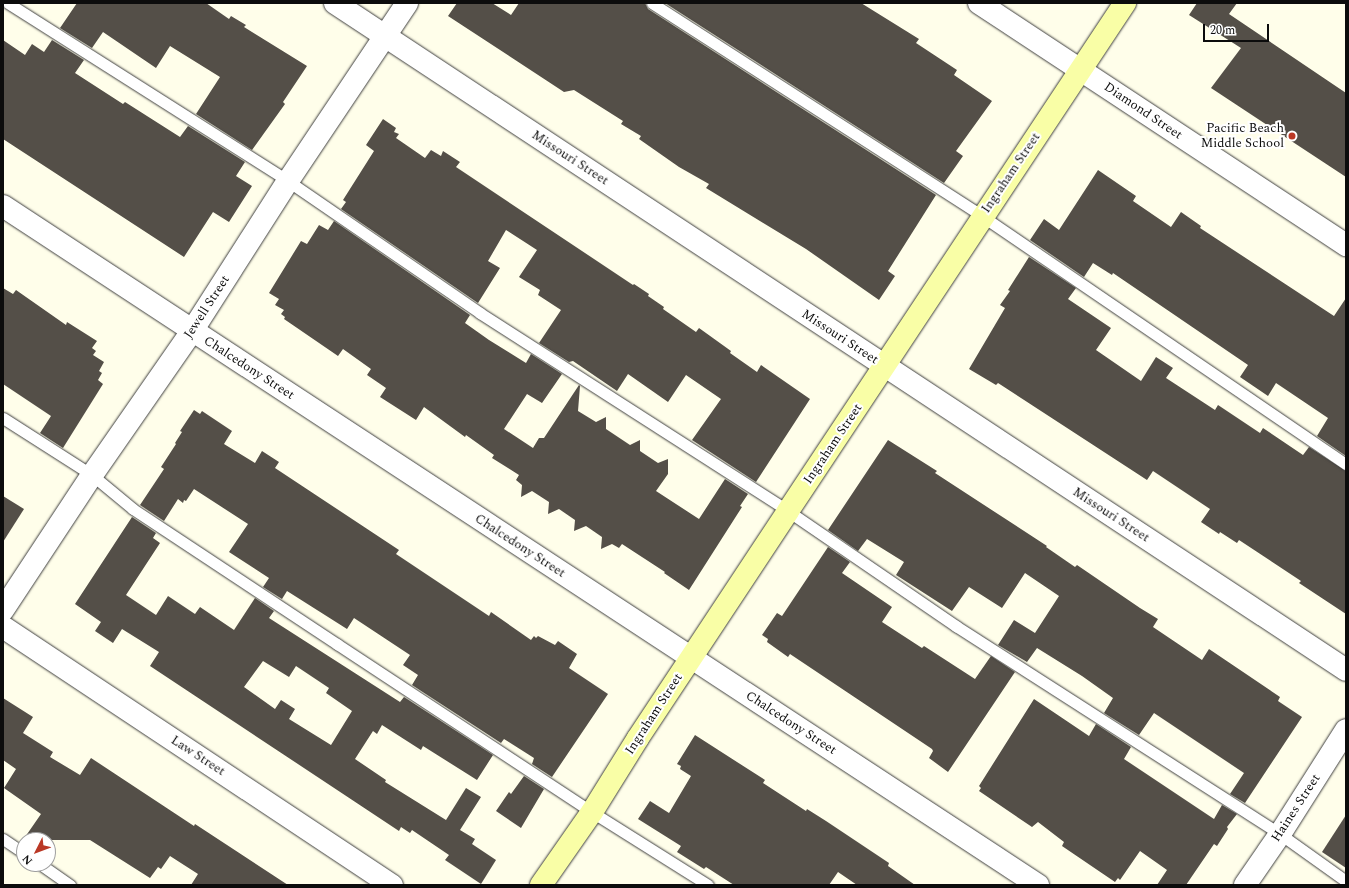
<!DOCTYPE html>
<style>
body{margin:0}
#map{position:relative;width:1349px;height:888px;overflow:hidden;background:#fffeea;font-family:Spectral,serif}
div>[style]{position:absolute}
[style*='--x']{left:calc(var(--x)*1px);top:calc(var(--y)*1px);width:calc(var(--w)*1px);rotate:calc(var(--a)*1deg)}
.building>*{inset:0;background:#544f48}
.roads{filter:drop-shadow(0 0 1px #3f3f3f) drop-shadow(0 0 1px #3f3f3f)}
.lane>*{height:11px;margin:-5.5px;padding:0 5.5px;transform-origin:5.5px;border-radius:5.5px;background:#fff}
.street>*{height:22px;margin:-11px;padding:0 11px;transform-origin:11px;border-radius:11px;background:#fff}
.secondary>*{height:22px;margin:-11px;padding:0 11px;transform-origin:11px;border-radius:11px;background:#f9fea6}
.dots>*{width:11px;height:11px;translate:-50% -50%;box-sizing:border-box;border:2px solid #fff;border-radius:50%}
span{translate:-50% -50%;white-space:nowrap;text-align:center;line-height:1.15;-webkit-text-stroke:4px #fff;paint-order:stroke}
.street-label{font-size:13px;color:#0c0c0c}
.poi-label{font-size:13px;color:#0c0c0c}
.right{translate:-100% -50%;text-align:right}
.frame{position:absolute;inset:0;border:4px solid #0c0c0c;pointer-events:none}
.north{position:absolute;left:16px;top:832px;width:40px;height:40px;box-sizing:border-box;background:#fff;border:1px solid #9e9e9e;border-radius:50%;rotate:228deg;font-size:11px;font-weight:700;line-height:16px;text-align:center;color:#0c0c0c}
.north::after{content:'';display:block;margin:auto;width:14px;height:18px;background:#ba3825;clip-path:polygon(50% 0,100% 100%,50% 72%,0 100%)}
.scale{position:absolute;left:1203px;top:24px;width:66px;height:18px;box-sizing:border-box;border:2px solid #0c0c0c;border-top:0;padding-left:5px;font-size:12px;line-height:14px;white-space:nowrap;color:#0c0c0c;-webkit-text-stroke:3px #fff;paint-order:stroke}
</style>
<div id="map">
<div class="building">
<div style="clip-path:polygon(77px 3px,206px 3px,229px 19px,231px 16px,246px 25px,244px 27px,307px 66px,283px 102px,285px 104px,252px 150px,196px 114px,220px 77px,170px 46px,156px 68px,103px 32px,92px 48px,60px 28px)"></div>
<div style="clip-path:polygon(457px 3px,492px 3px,511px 15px,519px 3px,645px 3px,648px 9px,936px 195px,888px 271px,895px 276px,879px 300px,806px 249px,706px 188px,709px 184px,679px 167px,639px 139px,641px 136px,621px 124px,623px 121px,574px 90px,564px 92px,448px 16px)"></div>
<div style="clip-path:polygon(665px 3px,861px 3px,919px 39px,916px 43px,957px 70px,954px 75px,992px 101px,956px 151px,963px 156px,944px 183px)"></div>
<div style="clip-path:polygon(1197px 3px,1237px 3px,1229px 14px,1346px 93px,1346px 177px,1211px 88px,1241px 48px,1189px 15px)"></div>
<div style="clip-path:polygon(3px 40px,25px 55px,32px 44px,44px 52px,52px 40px,84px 60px,75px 73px,123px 104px,125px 102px,180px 137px,188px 126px,245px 162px,236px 176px,252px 186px,229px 222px,213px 212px,184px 257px,3px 139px)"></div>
<div style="clip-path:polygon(383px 119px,396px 128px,394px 132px,399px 134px,396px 138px,425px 158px,431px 150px,441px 156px,443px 151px,460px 162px,456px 167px,633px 285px,634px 284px,649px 294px,648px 296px,664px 307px,663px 309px,696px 332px,699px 328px,731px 351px,730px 353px,757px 372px,761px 365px,810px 399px,756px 482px,692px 440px,721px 399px,686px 375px,668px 402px,628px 374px,617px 391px,573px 361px,569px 362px,539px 343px,561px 310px,538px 295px,540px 290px,519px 277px,537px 250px,506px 230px,488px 261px,500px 268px,478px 303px,341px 209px,346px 202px,343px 200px,374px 151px,366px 145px)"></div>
<div style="clip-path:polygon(1098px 170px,1136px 196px,1133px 201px,1171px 227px,1181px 212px,1201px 226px,1200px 228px,1334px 316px,1346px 298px,1346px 456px,1317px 436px,1328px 418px,1276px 383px,1268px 396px,1240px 377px,1248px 365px,1113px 273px,1112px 275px,1093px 263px,1084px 277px,1030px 240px,1044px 219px,1059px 230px)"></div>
<div style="clip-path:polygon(334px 221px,470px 315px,465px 323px,489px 340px,526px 363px,531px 354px,562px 374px,542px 403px,527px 394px,504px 429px,533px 448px,539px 438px,544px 438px,579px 385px,580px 386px,578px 411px,596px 422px,606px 417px,606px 429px,630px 445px,640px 440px,640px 451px,658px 463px,668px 459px,668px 474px,656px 491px,699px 519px,725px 479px,748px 494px,740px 506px,742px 507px,689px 590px,664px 573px,665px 572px,622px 544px,619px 548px,612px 544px,601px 549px,602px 537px,586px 526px,574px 531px,575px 520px,559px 509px,548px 514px,549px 502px,532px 491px,521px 497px,522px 485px,516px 480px,519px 475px,492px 458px,494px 455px,466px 435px,465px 437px,424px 407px,416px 420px,380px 397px,386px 388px,367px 375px,371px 369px,343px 349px,338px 356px,284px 319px,285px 317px,281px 314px,284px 310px,275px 305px,279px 299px,269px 293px,301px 241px,307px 244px,319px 225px,328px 230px)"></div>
<div style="clip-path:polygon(1029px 257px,1076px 288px,1068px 299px,1111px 328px,1096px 350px,1141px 381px,1156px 357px,1173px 368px,1166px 378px,1215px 410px,1218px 405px,1260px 433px,1263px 428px,1303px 455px,1309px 447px,1346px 471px,1346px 614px,1299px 583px,1301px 581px,1239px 540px,1237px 543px,1220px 532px,1219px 534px,1201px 522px,1210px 509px,1153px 471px,1147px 480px,998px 383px,996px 385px,969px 369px,1005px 308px,1000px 305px,1010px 291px,1008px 290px)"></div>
<div style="clip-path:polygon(3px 288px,13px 294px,16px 290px,66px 325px,67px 322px,97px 341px,92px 348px,96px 351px,93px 355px,104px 362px,99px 371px,102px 373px,98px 380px,103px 384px,63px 448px,40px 433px,51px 416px,3px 384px)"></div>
<div style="clip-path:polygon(194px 410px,200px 414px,202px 411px,232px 431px,224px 444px,255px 463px,262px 451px,279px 462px,275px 468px,399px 550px,396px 554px,489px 616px,491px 612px,531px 640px,534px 636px,536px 638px,538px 636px,555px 645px,558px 641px,577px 654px,569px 668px,608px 694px,552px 777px,532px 764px,534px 758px,504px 739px,501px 743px,412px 685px,418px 675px,403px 665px,410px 655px,354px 618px,347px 629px,287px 591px,282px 599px,263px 587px,269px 578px,229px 552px,248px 524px,194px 489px,186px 501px,184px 500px,183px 503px,178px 499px,164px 521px,140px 505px,164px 469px,161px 467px,176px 444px,175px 443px,182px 432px,180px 431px)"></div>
<div style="clip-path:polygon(888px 440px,937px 471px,935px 473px,1047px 546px,1046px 547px,1075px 567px,1077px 565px,1140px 608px,1158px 619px,1153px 627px,1202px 660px,1209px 649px,1280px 697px,1278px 701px,1302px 717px,1245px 803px,1230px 794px,1244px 773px,1154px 713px,1139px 735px,1104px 713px,1113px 698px,1082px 676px,1037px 648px,1027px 662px,998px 645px,1014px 620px,1035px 633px,1059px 596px,1025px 573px,1002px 608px,969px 587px,952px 611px,896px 575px,904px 562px,867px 539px,858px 551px,828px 530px)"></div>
<div style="clip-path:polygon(3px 496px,24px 509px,3px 542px)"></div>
<div style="clip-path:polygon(evenodd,132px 517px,156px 533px,153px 538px,160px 543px,126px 595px,156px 615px,168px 596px,195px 614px,200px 607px,234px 630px,255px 598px,274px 611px,269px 618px,400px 702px,404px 697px,493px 755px,477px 780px,423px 746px,421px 750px,382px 725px,377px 734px,373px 731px,355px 759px,386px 780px,385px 782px,446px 820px,466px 788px,481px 797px,460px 830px,475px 839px,472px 844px,496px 860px,481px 884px,445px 860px,449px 855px,412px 830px,410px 833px,401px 827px,399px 831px,150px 666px,159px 652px,122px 629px,113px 643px,95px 631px,101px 622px,75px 604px,132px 517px,263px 661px,289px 677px,296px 666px,329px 688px,326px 693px,352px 711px,331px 745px,289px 719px,295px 709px,281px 700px,275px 709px,244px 687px,263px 661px)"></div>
<div style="clip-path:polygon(828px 547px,850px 562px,842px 573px,892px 607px,882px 622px,922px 648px,924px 646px,975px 679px,991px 656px,1015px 672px,948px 772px,929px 758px,933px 751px,932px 749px,790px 654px,788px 657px,767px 642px,768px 639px,762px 635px,777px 613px,782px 616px)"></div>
<div style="clip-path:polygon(3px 698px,33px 717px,23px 733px,53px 752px,50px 757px,80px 775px,91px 758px,194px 826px,195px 824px,288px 885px,191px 885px,198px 874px,170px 856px,161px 869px,158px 867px,150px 878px,90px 840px,23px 840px,41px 814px,4px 788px,16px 769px,3px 760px)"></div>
<div style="clip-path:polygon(1034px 699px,1089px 736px,1096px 724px,1131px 747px,1124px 759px,1214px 819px,1222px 805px,1237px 814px,1227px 827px,1228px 829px,1217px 846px,1214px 844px,1186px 885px,1157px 885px,1167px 870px,1140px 851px,1120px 880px,1118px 878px,1115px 882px,1062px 846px,1064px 842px,1038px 822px,1032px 827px,979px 791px,981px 788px,979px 786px)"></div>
<div style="clip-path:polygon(695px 735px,765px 780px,763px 783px,806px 811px,807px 809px,826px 821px,889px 863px,888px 866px,915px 885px,857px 885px,838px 872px,829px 885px,734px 885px,706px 867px,704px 869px,677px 852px,681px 846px,638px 819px,650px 801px,669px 813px,691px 776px,680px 769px,681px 766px,677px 764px)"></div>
<div style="clip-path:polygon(524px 776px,544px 789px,521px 828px,496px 811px,509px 792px,511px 794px)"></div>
<div style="clip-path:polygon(1346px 815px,1346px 868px,1322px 852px)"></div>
</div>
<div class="roads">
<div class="lane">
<div style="--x:8;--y:3;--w:332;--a:32.4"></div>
<div style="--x:288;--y:181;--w:233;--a:34.5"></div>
<div style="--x:480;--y:313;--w:366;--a:32.7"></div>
<div style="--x:788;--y:511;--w:204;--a:34.4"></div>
<div style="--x:956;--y:626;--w:385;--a:32.7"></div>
<div style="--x:1280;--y:834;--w:81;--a:35.5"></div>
<div style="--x:652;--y:3;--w:393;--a:32.8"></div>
<div style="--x:982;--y:216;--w:440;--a:34.3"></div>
<div style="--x:3;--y:418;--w:106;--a:32.6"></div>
<div style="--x:92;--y:475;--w:53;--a:39.7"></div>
<div style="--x:133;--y:509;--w:245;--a:33.5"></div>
<div style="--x:337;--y:644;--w:305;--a:33.4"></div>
<div style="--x:592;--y:812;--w:137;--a:32.2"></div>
<div style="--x:3;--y:839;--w:25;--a:34"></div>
<div style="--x:40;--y:864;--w:37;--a:35"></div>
</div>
<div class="street">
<div style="--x:335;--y:3;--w:1211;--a:33.41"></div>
<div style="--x:979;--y:3;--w:440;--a:33.4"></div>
<div style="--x:3;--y:206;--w:1238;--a:33.27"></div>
<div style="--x:3;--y:610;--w:162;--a:-56.6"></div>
<div style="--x:92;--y:475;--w:175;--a:-55.2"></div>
<div style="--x:192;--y:331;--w:178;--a:-57.4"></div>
<div style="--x:288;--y:181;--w:214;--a:-56.2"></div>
<div style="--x:3;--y:627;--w:467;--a:33.6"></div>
<div style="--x:1245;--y:885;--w:62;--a:-55.5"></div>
<div style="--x:1280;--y:834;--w:123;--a:-57.6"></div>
</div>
<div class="secondary">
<div style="--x:541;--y:885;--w:89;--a:-55.1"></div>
<div style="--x:592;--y:812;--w:87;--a:-58.1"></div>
<div style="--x:638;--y:738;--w:272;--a:-56.5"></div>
<div style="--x:788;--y:511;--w:610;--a:-56.44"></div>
</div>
</div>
<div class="dots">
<div style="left:1292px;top:136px;background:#ba3825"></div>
</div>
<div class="street-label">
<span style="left:1143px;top:111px;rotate:34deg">Diamond Street</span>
<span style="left:570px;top:158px;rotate:33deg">Missouri Street</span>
<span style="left:1011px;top:173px;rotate:-56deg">Ingraham Street</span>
<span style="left:207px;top:307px;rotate:-57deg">Jewell Street</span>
<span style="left:840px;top:337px;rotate:33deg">Missouri Street</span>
<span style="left:249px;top:368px;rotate:33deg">Chalcedony Street</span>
<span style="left:833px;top:444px;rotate:-56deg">Ingraham Street</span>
<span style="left:1111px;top:515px;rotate:33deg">Missouri Street</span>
<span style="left:520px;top:546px;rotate:33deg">Chalcedony Street</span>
<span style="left:654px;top:714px;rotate:-57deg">Ingraham Street</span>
<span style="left:791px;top:723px;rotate:33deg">Chalcedony Street</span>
<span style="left:198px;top:756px;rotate:33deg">Law Street</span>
<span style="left:1296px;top:808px;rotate:-57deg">Haines Street</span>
</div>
<div class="poi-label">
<span class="right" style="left:1284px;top:136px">Pacific Beach<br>Middle School</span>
</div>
<div class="frame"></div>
<div class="north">N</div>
<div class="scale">20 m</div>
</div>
